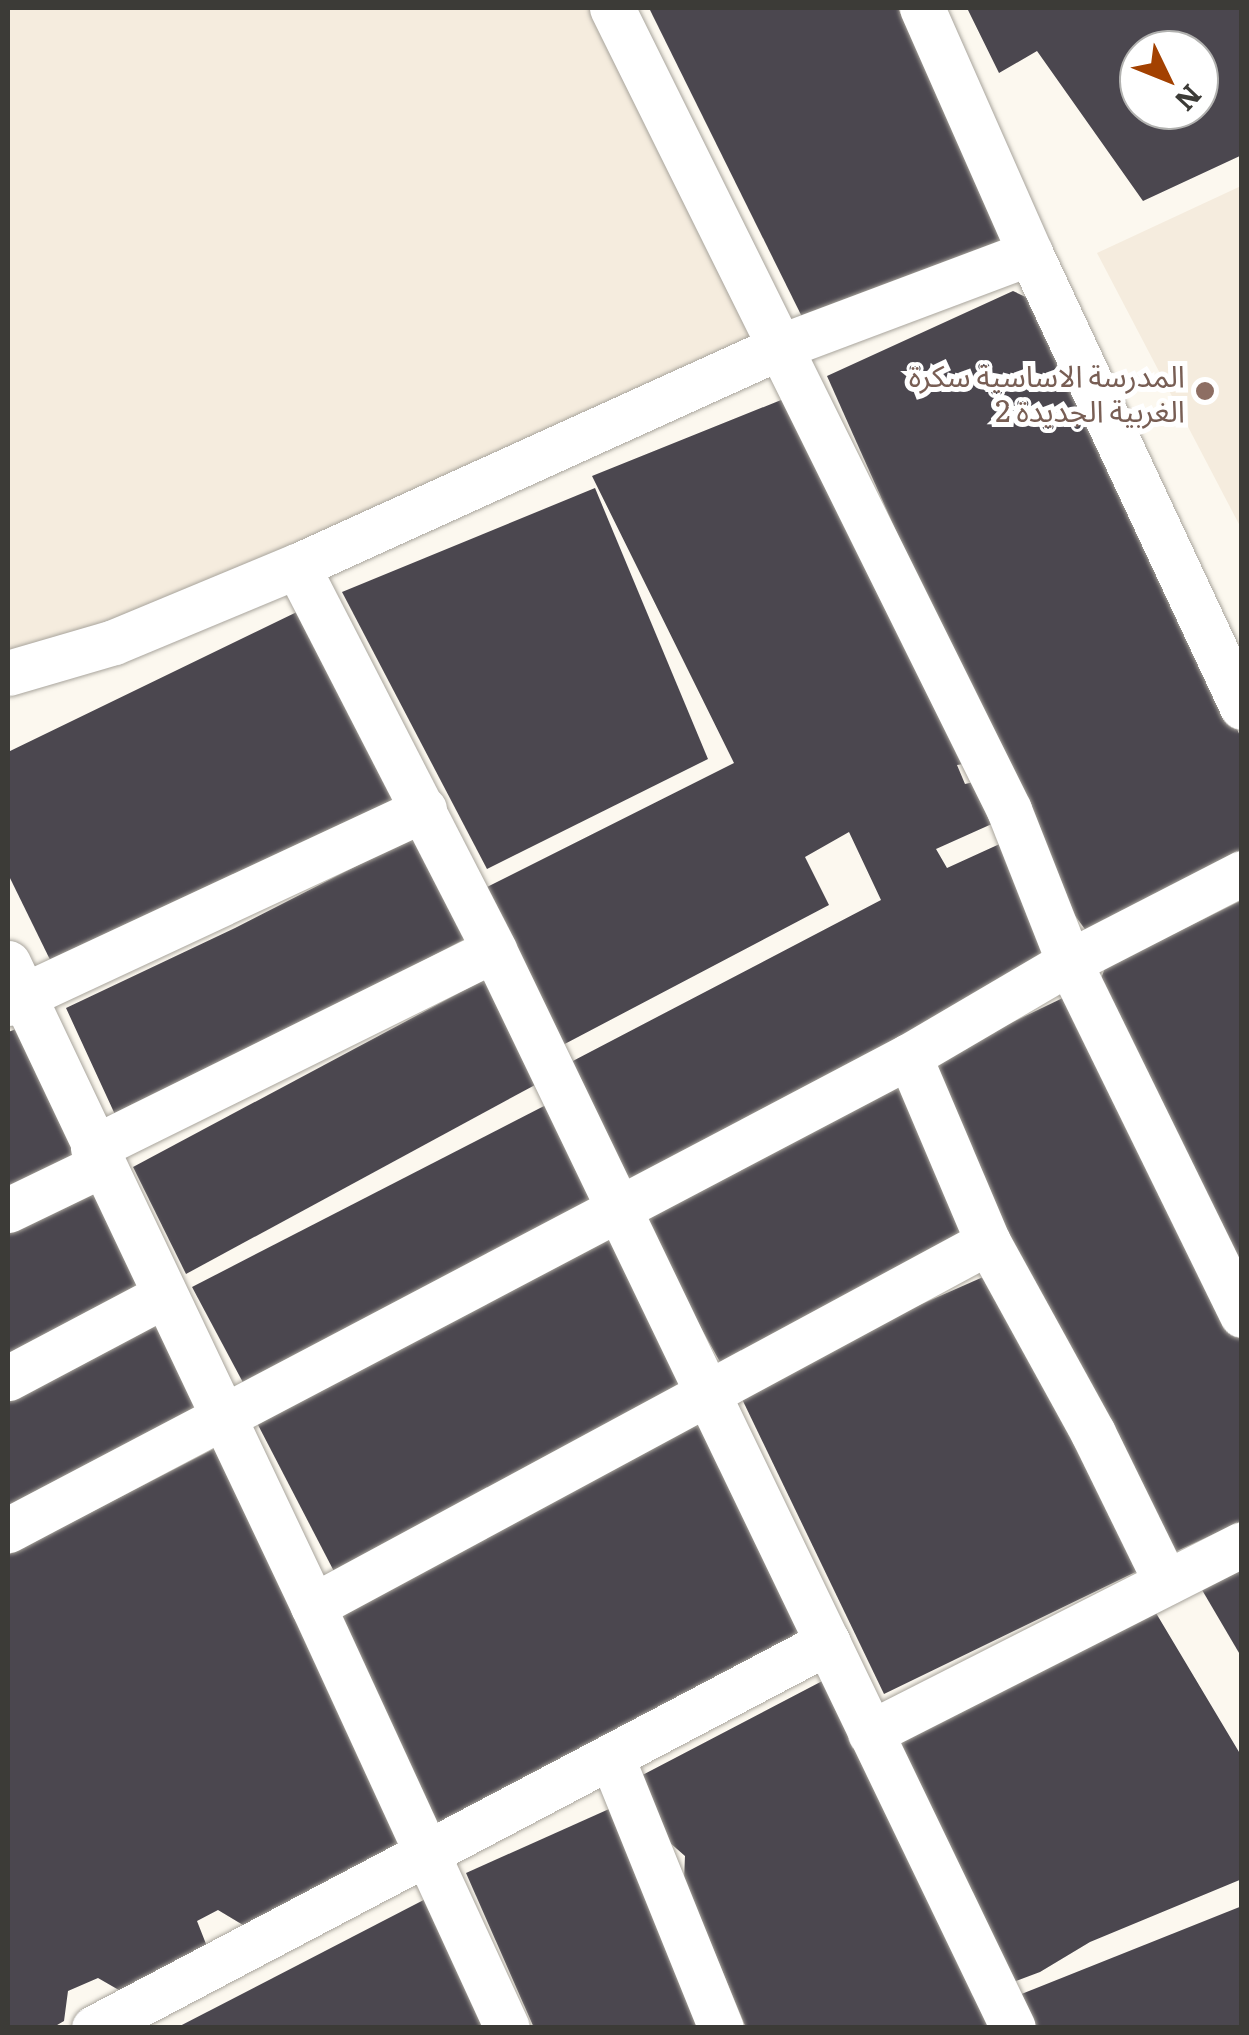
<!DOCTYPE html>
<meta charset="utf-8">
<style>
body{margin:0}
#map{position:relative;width:1249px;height:2035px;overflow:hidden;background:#fcf8ef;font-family:Literata,"Noto Sans Arabic",serif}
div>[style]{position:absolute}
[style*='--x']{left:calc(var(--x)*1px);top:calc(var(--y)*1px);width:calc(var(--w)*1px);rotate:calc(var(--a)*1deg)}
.built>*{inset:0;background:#f5ecde}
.building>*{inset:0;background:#4b474f}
.roads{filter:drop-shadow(0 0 2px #a8a49c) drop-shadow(0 0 2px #a8a49c)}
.street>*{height:45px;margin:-22.5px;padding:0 22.5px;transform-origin:22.5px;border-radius:22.5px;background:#fff}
.dots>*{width:28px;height:28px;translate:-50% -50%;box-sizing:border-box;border:5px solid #fff;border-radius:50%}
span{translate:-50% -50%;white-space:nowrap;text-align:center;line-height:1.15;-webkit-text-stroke:10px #fff;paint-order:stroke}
.education-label{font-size:30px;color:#785e54}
.right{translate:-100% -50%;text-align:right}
.frame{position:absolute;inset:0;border:10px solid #3c3b37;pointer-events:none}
.north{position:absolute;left:1119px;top:30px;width:100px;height:100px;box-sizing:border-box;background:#fff;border:2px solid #b1b1af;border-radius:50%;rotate:133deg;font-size:28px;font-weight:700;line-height:40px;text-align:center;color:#3c3b37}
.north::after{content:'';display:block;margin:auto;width:35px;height:45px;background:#a34101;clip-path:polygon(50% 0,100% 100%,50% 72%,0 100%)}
</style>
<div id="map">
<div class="built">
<div style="clip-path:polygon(8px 8px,606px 8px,769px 344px,8px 664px)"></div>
<div style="clip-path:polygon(1241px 186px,1241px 528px,1097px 253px)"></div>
</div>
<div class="building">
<div style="clip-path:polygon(649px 8px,898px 8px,1009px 246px,810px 333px)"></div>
<div style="clip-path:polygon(evenodd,967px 8px,1242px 8px,1242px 155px,1143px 201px,1037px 51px,999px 73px,967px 8px,1139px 50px,1199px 50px,1199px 110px,1139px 110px,1139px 50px)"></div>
<div style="clip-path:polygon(1013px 291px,1047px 307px,1242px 740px,1242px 866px,1092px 939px,1055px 888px,827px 376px)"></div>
<div style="clip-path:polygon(786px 398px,969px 763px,957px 765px,965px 784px,974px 782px,994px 823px,936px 849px,947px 868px,1004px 842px,1060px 965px,630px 1190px,569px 1063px,881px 900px,849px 832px,805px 857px,829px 905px,559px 1047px,481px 890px,734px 763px,592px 476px)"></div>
<div style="clip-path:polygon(595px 488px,708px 759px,487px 869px,342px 592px)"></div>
<div style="clip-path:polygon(303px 609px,397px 802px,58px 976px,8px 874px,8px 752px)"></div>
<div style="clip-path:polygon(415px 836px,465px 939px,118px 1121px,66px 1008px,235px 928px)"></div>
<div style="clip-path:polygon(1242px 900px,1242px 1267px,1100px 981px,1105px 968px)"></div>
<div style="clip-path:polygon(487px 978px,535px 1085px,186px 1274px,133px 1167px)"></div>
<div style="clip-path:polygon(1071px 994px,1242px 1334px,1242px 1521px,1175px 1552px,921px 1066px)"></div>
<div style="clip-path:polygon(19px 1028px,89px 1164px,8px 1206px,8px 1032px)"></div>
<div style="clip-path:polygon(901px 1082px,971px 1242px,720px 1362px,639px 1217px)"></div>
<div style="clip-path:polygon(546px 1105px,597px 1206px,247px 1390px,192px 1287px)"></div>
<div style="clip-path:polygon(98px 1182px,149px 1291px,8px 1362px,8px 1234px)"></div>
<div style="clip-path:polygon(609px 1235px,685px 1396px,339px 1581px,257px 1423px)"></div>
<div style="clip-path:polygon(999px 1270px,1146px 1567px,884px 1694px,742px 1399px,867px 1328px)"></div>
<div style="clip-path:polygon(160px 1308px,210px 1411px,8px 1515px,8px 1387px)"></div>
<div style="clip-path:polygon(702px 1421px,800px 1633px,437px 1826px,333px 1615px)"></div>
<div style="clip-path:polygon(225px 1443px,412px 1840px,248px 1928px,218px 1910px,197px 1921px,208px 1949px,124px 1993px,98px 1978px,68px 1991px,64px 2021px,52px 2028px,8px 2028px,8px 1555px)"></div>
<div style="clip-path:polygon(1242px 1555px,1242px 1658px,1195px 1578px)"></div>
<div style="clip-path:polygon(1153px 1608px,1242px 1757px,1242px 1879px,1090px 1942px,1040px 1972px,997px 1988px,885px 1747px)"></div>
<div style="clip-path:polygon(828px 1678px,991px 2028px,746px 2028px,684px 1879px,685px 1856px,669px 1842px,631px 1781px)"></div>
<div style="clip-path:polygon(618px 1805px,713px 2028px,534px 2028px,466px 1873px)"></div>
<div style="clip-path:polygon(441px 1891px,502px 2028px,176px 2028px)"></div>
<div style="clip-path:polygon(1242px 1906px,1242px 2028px,1033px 2028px,1019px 1995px)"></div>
</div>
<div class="roads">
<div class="street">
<div style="--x:612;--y:8;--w:895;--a:63.66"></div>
<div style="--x:1009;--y:810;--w:163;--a:68.5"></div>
<div style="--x:1069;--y:962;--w:393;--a:63.9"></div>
<div style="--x:922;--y:8;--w:268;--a:66.2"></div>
<div style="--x:1030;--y:253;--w:501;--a:64.97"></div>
<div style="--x:297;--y:566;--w:432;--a:62.8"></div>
<div style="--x:494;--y:950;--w:1196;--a:64.29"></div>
<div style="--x:8;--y:673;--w:110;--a:-16.3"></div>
<div style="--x:114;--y:642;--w:198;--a:-22.6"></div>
<div style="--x:297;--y:566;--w:533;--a:-24.4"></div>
<div style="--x:782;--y:346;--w:265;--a:-20.6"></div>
<div style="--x:8;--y:963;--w:712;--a:64.62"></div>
<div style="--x:313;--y:1606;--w:464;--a:65.3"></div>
<div style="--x:8;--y:1003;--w:459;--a:-25"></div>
<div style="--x:909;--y:1056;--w:202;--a:67"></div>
<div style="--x:988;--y:1242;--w:218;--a:61.2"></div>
<div style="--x:1093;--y:1433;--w:166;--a:63.9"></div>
<div style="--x:93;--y:1148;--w:447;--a:-26.3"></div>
<div style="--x:8;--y:1210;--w:103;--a:-25.8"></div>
<div style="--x:8;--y:1378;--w:175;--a:-27.9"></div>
<div style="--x:8;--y:1530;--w:1018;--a:-27.75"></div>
<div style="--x:909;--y:1056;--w:186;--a:-30.4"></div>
<div style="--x:1069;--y:962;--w:195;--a:-27.2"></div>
<div style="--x:313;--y:1606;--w:767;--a:-28.34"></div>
<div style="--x:870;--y:1733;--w:417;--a:-26.9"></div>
<div style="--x:611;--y:1756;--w:293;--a:68"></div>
<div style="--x:94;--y:2028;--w:829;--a:-27.74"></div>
</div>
</div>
<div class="dots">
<div style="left:1205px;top:391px;background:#8d6e63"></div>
</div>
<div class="education-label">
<span class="right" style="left:1185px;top:391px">المدرسة الاساسية سكرة<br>الغربية الجديدة 2</span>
</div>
<div class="frame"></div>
<div class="north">N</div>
</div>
